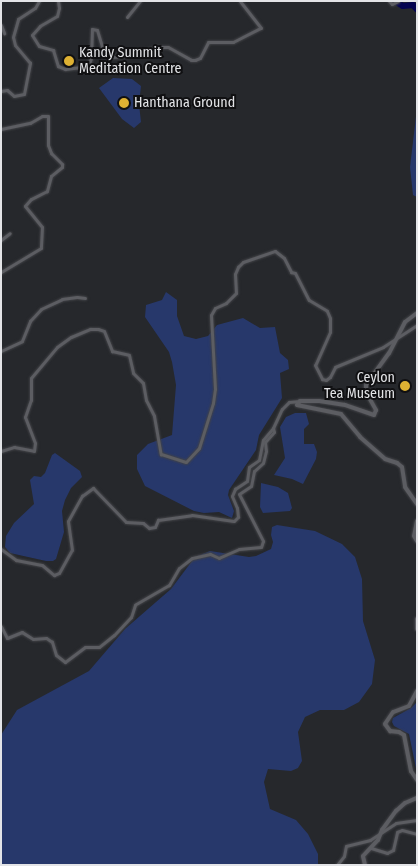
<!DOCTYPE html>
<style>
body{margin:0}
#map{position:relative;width:418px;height:866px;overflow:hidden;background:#26282c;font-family:"Fira Sans Condensed",sans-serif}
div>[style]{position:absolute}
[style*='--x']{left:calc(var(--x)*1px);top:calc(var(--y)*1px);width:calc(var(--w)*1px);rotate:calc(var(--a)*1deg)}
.green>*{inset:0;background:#27386b}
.river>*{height:5.5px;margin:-2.75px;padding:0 2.75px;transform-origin:2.75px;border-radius:2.75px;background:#050451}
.roads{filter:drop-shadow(0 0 1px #424347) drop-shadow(0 0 1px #424347)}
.minor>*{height:3px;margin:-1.5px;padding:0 1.5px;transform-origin:1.5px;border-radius:1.5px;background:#5c5d62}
.tertiary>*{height:4px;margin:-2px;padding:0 2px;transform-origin:2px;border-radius:2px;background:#5c5d62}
.dots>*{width:14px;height:14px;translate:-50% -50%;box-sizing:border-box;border:2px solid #101012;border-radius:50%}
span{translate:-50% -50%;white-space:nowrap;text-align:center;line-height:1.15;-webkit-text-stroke:4px #101012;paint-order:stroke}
.poi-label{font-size:14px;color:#e3e4e7}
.left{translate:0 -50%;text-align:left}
.right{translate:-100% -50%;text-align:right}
.frame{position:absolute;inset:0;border:2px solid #e3e4e7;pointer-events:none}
</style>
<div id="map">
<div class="green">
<div style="clip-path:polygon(113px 78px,132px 79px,141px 86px,139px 104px,141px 122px,134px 128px,122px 119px,99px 88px)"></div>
<div style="clip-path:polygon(417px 108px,417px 197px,413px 195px,410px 167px)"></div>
<div style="clip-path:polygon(166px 292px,177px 300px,177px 316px,184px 336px,196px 339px,208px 336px,217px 325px,243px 318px,260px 328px,275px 327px,280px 353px,288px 360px,289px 369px,280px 373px,282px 398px,259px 435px,256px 450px,229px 490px,228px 495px,234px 511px,232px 518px,219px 512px,204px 513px,194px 511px,145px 486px,137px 469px,137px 455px,148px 444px,172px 435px,176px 385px,172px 362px,169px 352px,145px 317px,146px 305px,162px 300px)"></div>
<div style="clip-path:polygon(295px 413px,306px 413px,309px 424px,304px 429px,304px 444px,314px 444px,317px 452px,316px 459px,303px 484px,292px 479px,274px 475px,285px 458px,280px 427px,286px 417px)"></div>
<div style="clip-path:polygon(55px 453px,80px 471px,82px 477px,71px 488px,65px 500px,62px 511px,64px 532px,56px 559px,53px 561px,46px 561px,10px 553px,5px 547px,6px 536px,14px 523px,34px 504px,30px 480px,34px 476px,41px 477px,45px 473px,52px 455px)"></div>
<div style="clip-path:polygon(261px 483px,278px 487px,288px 493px,292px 508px,290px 511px,263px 513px,260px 507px)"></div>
<div style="clip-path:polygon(277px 525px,315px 531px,342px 544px,355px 557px,362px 579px,363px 621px,375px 660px,372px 684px,359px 702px,344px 710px,320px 710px,305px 717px,298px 732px,302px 761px,298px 768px,291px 771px,268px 769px,264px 782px,270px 809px,296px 820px,308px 834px,318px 854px,318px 865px,1px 865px,1px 735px,17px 710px,89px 671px,125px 629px,171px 589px,195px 557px,210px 551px,249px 557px,256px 556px,271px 549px,273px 542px,271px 535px,272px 527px)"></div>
<div style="clip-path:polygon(417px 702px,417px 773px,409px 734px,394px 726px,392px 722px,393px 718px,411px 708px)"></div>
</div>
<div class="river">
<div style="--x:395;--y:1;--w:9;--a:32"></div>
<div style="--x:403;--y:6;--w:10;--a:-6"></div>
<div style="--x:413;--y:5;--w:6;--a:45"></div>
</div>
<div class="roads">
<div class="minor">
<div style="--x:58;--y:1;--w:7;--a:82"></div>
<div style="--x:59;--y:8;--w:8;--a:104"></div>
<div style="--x:57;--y:16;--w:20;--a:150"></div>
<div style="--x:40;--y:26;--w:12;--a:132"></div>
<div style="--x:32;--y:35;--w:13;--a:58"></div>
<div style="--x:39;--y:46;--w:15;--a:16"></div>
<div style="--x:53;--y:50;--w:17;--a:73"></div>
<div style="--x:58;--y:66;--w:8;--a:23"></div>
<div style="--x:65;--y:69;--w:23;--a:-7"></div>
<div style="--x:88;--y:66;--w:9;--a:-69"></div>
<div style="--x:91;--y:58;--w:29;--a:-88"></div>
<div style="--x:92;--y:29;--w:5;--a:11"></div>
<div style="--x:97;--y:30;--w:21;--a:73"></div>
<div style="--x:103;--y:50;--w:12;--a:35"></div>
<div style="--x:113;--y:57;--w:23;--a:-7"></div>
<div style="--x:136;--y:54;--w:21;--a:-19"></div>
<div style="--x:156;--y:47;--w:12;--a:0"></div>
<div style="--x:168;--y:47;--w:26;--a:29"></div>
<div style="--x:191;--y:60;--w:4;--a:0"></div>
<div style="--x:195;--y:60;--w:5;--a:-22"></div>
<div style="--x:200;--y:58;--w:18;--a:-63"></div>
<div style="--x:208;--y:42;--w:25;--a:0"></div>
<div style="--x:233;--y:42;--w:31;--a:-27"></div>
<div style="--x:261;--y:28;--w:34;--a:-128"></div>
<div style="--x:389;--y:1;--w:4;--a:45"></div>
<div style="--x:392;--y:4;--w:7;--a:-27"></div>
<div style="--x:127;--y:17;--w:21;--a:-51"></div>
<div style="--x:1;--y:25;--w:9;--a:69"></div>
<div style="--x:1;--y:91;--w:6;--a:-9"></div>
<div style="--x:7;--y:90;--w:9;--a:41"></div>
<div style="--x:14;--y:96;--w:10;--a:-11"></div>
<div style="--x:24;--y:94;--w:32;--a:-79"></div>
<div style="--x:30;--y:63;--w:23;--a:-130"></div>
<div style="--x:15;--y:45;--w:8;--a:-104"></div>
<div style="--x:13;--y:37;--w:19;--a:-74"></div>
<div style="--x:18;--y:19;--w:20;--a:-33"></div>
<div style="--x:35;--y:8;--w:8;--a:-60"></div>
<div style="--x:1;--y:129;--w:30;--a:-12"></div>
<div style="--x:30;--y:123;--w:14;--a:-30"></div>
<div style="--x:42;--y:116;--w:6;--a:0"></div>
<div style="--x:48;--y:116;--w:29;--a:90"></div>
<div style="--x:48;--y:145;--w:9;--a:69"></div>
<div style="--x:51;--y:153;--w:16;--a:45"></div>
<div style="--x:62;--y:164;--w:3;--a:90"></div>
<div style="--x:62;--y:167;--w:14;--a:141"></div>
<div style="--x:51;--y:176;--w:16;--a:105"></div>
<div style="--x:47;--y:191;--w:18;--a:153"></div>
<div style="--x:31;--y:199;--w:9;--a:131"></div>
<div style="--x:25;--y:206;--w:27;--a:51"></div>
<div style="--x:42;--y:227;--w:21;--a:93"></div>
<div style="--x:41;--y:248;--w:47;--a:149"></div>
<div style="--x:1;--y:240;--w:11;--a:-38"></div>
<div style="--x:1;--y:351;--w:23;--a:-25"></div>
<div style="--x:22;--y:341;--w:22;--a:-68"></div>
<div style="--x:30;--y:321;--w:16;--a:-47"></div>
<div style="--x:41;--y:309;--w:23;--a:-25"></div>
<div style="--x:62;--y:299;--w:15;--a:-8"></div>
<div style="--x:77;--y:297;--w:8;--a:7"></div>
<div style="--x:273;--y:428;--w:21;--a:-65"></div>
<div style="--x:282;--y:409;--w:10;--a:-45"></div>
<div style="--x:289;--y:402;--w:11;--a:-5"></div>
<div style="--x:1;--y:451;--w:14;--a:-17"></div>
<div style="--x:14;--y:447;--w:20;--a:11"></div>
<div style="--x:34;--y:451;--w:8;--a:-83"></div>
<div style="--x:35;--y:443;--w:28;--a:-111"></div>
<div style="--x:25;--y:417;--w:18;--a:-71"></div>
<div style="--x:31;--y:400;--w:22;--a:-90"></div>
<div style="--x:31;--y:378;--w:40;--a:-50"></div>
<div style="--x:57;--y:347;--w:17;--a:-36"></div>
<div style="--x:71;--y:337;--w:21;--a:-23"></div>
<div style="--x:90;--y:329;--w:8;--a:0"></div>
<div style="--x:98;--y:329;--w:6;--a:18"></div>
<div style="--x:104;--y:331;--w:22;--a:68"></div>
<div style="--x:112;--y:351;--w:17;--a:13"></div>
<div style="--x:129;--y:355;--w:18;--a:77"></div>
<div style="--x:133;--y:373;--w:14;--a:45"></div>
<div style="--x:143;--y:383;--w:17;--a:80"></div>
<div style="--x:146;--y:400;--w:18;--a:63"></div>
<div style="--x:154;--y:416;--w:39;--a:80"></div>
<div style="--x:161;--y:454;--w:26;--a:18"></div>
<div style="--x:186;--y:462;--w:19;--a:-47"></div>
<div style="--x:199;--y:448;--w:47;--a:-72.7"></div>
<div style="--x:213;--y:403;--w:14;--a:-82"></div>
<div style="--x:215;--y:389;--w:74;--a:-93.1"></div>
<div style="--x:211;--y:315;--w:8;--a:-60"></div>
<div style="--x:215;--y:308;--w:12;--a:-24"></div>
<div style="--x:226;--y:303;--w:14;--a:-45"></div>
<div style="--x:236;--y:293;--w:19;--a:-93"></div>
<div style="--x:235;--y:274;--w:8;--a:-67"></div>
<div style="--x:238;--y:267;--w:7;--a:-45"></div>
<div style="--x:243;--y:262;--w:34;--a:-19"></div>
<div style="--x:275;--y:251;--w:11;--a:38"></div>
<div style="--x:284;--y:258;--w:16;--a:63"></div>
<div style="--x:291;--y:272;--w:4;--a:14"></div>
<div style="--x:295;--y:273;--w:30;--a:63"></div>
<div style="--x:309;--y:300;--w:21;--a:31"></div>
<div style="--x:327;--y:311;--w:8;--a:67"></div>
<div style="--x:330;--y:318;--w:14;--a:90"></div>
<div style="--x:330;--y:332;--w:36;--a:114"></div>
<div style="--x:315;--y:365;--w:16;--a:63"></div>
<div style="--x:322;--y:379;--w:4;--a:14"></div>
<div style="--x:326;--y:380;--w:5;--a:-37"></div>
<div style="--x:330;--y:377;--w:11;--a:-63"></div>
<div style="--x:335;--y:367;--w:52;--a:-22.6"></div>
<div style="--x:383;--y:347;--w:40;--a:-32.9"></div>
<div style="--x:1;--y:549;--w:19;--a:36"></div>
<div style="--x:16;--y:560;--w:26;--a:11"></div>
<div style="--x:42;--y:565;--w:16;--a:40"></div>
<div style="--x:54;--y:575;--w:5;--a:-22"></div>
<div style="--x:59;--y:573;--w:26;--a:-61"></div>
<div style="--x:72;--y:550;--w:29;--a:-98"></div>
<div style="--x:68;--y:521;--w:29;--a:-61"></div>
<div style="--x:82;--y:496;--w:14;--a:-36"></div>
<div style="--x:93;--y:488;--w:47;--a:45.9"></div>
<div style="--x:126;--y:522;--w:17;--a:3"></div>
<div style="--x:143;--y:523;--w:8;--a:40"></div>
<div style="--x:149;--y:528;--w:6;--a:-9"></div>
<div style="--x:155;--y:527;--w:8;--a:-67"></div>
<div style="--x:158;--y:520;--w:34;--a:-8"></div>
<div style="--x:192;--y:515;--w:42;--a:8.1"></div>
<div style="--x:234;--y:521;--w:6;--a:-45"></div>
<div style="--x:238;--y:517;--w:9;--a:-96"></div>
<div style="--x:237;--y:508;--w:13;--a:-113"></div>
<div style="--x:232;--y:496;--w:8;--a:-67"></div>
<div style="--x:235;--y:489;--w:14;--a:-34"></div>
<div style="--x:247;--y:481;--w:14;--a:-82"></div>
<div style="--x:249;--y:467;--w:12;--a:-35"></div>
<div style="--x:259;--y:460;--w:20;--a:-79"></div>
<div style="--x:263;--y:440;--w:16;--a:-50"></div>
<div style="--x:273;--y:428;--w:4;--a:76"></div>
<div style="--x:274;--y:432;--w:13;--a:132"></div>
<div style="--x:265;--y:442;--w:9;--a:84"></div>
<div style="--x:266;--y:451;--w:12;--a:104"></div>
<div style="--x:263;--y:463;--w:12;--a:138"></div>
<div style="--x:254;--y:471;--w:15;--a:101"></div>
<div style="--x:251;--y:486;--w:14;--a:146"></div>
<div style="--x:239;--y:494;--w:53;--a:62.9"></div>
<div style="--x:263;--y:541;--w:6;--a:108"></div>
<div style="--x:261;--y:547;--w:22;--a:175"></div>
<div style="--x:239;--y:549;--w:22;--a:156"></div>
<div style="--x:219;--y:558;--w:10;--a:-156"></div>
<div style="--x:210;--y:554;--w:18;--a:167"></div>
<div style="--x:192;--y:558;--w:16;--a:142"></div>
<div style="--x:179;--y:568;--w:20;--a:120"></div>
<div style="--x:169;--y:585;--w:39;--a:150"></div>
<div style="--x:135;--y:605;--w:13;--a:108"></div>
<div style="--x:131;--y:617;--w:25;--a:133"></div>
<div style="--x:114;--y:635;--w:19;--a:141"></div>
<div style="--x:99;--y:647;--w:14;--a:180"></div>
<div style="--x:85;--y:647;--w:25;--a:143"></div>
<div style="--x:65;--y:662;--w:11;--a:-142"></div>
<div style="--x:56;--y:655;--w:14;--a:-107"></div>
<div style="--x:52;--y:642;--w:7;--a:-146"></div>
<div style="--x:46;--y:638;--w:13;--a:176"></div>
<div style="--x:33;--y:639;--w:13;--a:-148"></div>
<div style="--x:22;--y:632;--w:16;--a:158"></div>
<div style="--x:7;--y:638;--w:13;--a:-117"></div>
<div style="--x:371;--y:848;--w:17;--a:17"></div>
<div style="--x:387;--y:853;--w:7;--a:-27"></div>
<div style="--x:393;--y:850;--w:18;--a:-77"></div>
<div style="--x:397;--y:832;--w:5;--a:-22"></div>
<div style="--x:402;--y:830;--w:16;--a:15"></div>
<div style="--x:337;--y:865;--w:11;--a:-52"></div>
<div style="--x:344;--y:856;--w:10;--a:-79"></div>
<div style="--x:346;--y:846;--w:25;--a:-14"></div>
<div style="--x:370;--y:840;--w:31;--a:-33"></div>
<div style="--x:396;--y:823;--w:21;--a:-8"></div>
</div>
<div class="tertiary">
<div style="--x:417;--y:313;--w:15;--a:143"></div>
<div style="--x:405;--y:322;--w:35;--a:117"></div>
<div style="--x:389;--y:353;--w:39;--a:126"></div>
<div style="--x:366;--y:385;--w:7;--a:90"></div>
<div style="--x:366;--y:392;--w:21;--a:61"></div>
<div style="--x:376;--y:410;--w:5;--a:112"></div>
<div style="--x:374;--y:415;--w:31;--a:-161"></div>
<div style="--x:345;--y:405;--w:26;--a:-171"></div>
<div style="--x:319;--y:401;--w:19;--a:180"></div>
<div style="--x:300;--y:401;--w:5;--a:127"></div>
<div style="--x:297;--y:405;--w:45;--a:11.6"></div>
<div style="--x:341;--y:414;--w:30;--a:50"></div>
<div style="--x:360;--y:437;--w:33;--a:41"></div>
<div style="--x:385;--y:459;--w:13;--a:18"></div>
<div style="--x:397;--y:463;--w:6;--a:39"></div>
<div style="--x:402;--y:467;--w:20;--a:81"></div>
<div style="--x:405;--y:487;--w:21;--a:55"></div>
<div style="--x:417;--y:521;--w:15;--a:101"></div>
<div style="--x:414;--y:536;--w:6;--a:59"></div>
<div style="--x:417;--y:619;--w:10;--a:90"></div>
<div style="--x:417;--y:691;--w:17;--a:118"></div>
<div style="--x:409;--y:706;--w:17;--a:159"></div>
<div style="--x:393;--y:712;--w:14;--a:124"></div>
<div style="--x:385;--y:724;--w:9;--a:54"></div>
<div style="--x:390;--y:731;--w:9;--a:6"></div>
<div style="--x:399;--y:732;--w:6;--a:31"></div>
<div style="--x:404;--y:735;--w:37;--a:79"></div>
<div style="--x:411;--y:771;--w:11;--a:56"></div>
<div style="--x:365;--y:865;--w:9;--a:-103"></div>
<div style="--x:363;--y:856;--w:22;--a:-47"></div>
<div style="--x:378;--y:840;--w:11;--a:-68"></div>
<div style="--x:382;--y:830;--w:24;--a:-54"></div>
<div style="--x:396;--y:811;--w:12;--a:-42"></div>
<div style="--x:405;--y:803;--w:13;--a:-23"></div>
</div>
</div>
<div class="dots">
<div style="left:69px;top:61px;background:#deb133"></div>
<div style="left:124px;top:103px;background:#deb133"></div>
<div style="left:405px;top:386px;background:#deb133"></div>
</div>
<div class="poi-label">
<span class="left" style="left:79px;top:61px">Kandy Summit<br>Meditation Centre</span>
<span class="left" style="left:134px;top:103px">Hanthana Ground</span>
<span class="right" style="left:395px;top:386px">Ceylon<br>Tea Museum</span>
</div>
<div class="frame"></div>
</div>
